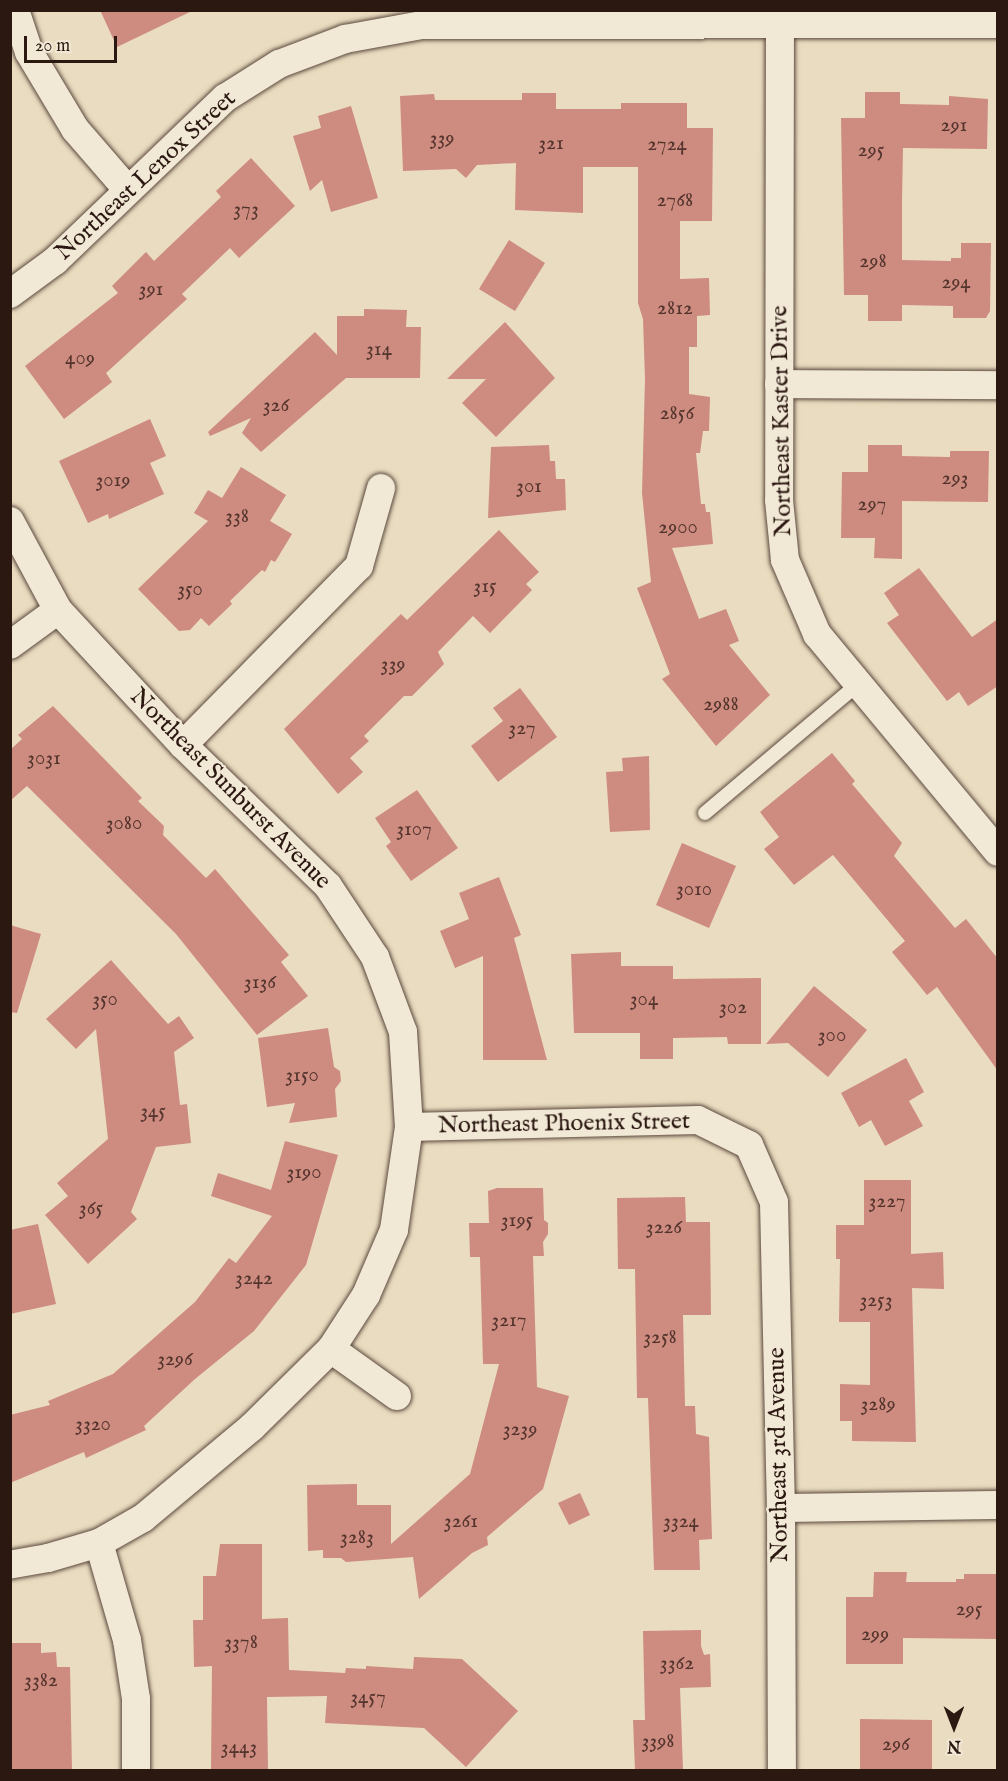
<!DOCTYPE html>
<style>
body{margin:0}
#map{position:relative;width:1008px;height:1781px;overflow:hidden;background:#eadcc0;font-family:"IM FELL English",serif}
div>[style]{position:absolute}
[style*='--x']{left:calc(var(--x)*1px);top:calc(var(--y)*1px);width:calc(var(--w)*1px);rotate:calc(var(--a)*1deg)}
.building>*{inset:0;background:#ce8b80}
.roads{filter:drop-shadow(0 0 2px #5b493d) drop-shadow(0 0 2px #5b493d)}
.lane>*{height:14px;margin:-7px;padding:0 7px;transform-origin:7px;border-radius:7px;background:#f1e8d6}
.street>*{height:28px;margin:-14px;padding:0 14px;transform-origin:14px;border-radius:14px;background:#f1e8d6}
span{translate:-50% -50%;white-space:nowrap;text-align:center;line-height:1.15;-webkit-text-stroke:5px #f1e8d6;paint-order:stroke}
.number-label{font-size:21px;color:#54352d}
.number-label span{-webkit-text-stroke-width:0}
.street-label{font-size:24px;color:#2b1811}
.frame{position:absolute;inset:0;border:12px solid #2b1811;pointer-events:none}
.north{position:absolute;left:924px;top:1697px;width:60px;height:60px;-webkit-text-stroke:4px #f1e8d6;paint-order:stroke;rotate:180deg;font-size:16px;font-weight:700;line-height:24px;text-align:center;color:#2b1811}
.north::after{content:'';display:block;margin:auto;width:21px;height:27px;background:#2b1811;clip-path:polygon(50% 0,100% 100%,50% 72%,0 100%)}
.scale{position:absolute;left:24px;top:36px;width:93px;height:27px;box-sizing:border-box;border:3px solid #2b1811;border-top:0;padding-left:8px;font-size:18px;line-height:21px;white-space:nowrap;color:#2b1811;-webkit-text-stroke:4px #f1e8d6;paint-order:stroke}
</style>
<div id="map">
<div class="building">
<div style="clip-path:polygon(100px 10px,194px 10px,117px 47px)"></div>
<div style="clip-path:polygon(865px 92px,900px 92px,900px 104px,949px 105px,949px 96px,988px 99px,987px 149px,903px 148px,902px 202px,902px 260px,951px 261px,951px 258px,961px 258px,961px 243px,991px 243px,990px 311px,986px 318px,953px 318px,953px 306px,902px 305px,902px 321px,868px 321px,868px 295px,844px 295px,841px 118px,865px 118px)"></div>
<div style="clip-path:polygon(522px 93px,556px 93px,556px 109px,621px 109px,621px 103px,687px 103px,687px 128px,713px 128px,712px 221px,680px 221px,680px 279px,709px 278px,710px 315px,697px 316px,697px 347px,689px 347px,689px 394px,710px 397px,709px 431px,703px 431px,700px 453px,696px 453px,701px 504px,705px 504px,706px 512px,710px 512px,713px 544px,672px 548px,699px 619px,726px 609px,739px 641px,729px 645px,770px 695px,716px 746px,662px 679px,670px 674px,637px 588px,651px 582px,642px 493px,645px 379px,643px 319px,638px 303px,638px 167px,583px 167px,583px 213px,515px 210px,516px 163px,477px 165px,466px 178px,456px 169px,403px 171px,400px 96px,434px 94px,435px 100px,522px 100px)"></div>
<div style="clip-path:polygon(351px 106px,378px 198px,331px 212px,322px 180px,310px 191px,293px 136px,321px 128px,318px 116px)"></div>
<div style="clip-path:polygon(251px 158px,295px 206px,239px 258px,230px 248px,182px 294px,187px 299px,106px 373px,112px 382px,64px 419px,25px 366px,118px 293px,112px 286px,146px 252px,154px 261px,221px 197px,216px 191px)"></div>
<div style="clip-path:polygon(509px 240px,545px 263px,515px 311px,479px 289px)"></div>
<div style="clip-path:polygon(364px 309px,407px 310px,406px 327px,421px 327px,420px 378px,346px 378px,261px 452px,242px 433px,251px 418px,210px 436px,208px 432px,315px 332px,337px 355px,337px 316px,364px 316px)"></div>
<div style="clip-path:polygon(505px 322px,555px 378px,496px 437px,462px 403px,486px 379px,447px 379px)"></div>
<div style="clip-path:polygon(150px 419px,166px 456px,150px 463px,164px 494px,109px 519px,108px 514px,88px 523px,59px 461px)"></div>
<div style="clip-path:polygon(549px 445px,550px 461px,555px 461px,556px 479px,565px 479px,566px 510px,488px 518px,491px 447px)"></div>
<div style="clip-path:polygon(868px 445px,902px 445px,902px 456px,950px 457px,950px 451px,989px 451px,988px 502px,902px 501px,902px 559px,874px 558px,875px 538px,841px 538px,842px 472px,868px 472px)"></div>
<div style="clip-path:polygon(241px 467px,286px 495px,270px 521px,292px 534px,275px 562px,271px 560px,265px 572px,262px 570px,230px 601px,232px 604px,209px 626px,201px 618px,190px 630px,179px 631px,138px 589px,208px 521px,194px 513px,208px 490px,222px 498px)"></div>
<div style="clip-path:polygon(499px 530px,539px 572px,526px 584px,532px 590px,490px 633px,473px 616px,438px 652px,444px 664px,412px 696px,404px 696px,364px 736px,369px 741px,350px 758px,363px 772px,338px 794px,284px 729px,401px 614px,407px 620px)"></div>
<div style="clip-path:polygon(919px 568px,972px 637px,998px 619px,998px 686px,968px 706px,959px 692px,947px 701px,887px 623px,899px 615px,884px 593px)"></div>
<div style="clip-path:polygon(520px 688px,557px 737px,498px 782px,471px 746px,503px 721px,493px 708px)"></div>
<div style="clip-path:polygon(53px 706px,142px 798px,138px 801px,164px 826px,163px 835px,206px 878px,215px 869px,289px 955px,281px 962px,308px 996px,257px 1035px,176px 934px,27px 786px,10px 801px,10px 750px,22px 739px,18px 735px)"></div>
<div style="clip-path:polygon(832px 753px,855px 781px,852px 784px,902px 843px,894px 856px,955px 928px,966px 919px,998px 959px,998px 1071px,937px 987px,927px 995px,892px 952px,905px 941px,833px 855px,794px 885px,764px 849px,779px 837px,760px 812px)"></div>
<div style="clip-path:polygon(649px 756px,650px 830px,610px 832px,606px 772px,623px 771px,622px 758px)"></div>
<div style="clip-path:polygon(417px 790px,458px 848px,411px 881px,386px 846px,391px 842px,375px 818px)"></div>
<div style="clip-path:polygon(682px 843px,736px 866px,709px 928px,656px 905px)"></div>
<div style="clip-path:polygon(499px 877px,521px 935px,514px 938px,547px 1060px,483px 1060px,483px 956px,455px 968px,440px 931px,469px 919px,459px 893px)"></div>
<div style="clip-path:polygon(10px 925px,41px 934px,17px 1013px,10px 1012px)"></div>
<div style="clip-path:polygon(621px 952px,621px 966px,673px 966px,673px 979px,761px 978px,761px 1044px,728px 1044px,727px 1037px,673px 1038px,673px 1059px,640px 1059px,640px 1033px,574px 1033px,571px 954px)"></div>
<div style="clip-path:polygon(111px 960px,168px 1024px,179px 1016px,194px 1038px,174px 1052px,180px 1105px,187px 1104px,191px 1143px,156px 1147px,131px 1212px,137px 1219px,88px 1264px,45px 1215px,68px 1196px,57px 1183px,108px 1139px,96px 1029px,76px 1049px,46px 1019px)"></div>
<div style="clip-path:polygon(814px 986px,867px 1030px,828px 1077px,788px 1043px,766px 1044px)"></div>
<div style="clip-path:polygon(328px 1028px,334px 1067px,340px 1071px,341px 1081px,335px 1089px,337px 1117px,289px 1123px,295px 1103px,267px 1107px,258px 1038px)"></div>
<div style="clip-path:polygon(906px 1058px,924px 1092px,909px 1101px,923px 1126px,885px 1146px,871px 1120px,859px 1127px,841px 1093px)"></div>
<div style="clip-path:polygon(285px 1141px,338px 1155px,306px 1265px,254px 1331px,195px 1379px,144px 1426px,146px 1430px,86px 1458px,84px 1452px,10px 1483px,10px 1415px,50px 1405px,48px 1401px,113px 1374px,195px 1302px,229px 1258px,236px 1263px,272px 1216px,211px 1196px,218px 1173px,271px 1190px)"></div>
<div style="clip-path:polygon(864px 1180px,911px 1180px,911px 1254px,943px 1252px,944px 1289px,912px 1288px,916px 1442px,852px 1441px,852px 1421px,840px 1421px,840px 1384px,870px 1385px,870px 1322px,839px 1322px,840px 1259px,836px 1259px,836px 1225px,864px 1225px)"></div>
<div style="clip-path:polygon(497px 1188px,543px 1188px,544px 1220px,548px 1223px,548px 1234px,543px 1242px,544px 1256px,533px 1256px,537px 1387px,569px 1396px,543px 1489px,487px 1537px,488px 1545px,472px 1553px,419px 1599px,413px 1557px,346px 1562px,341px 1558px,323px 1558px,323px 1550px,308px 1551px,307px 1485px,357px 1484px,357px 1505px,391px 1505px,391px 1544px,470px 1474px,499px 1364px,483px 1364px,480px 1257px,470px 1257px,469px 1223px,489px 1223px,488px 1191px)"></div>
<div style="clip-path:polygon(685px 1197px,686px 1222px,710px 1222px,711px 1315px,683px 1315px,685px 1406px,695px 1406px,696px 1434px,709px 1437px,712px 1539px,699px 1540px,700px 1570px,654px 1570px,648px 1398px,637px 1398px,635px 1269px,618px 1269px,617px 1198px)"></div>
<div style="clip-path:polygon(38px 1224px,56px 1304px,10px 1314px,10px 1230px)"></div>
<div style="clip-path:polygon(580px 1493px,590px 1515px,569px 1525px,558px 1503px)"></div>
<div style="clip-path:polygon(220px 1544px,262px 1544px,262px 1619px,288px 1618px,289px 1670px,345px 1673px,346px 1668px,366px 1669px,366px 1666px,413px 1669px,414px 1657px,462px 1659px,518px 1711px,466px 1767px,424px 1728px,325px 1723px,327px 1696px,267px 1697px,268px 1770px,211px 1770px,212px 1666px,194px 1667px,193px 1620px,203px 1620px,203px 1576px,216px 1576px)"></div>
<div style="clip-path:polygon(874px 1572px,907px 1572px,906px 1582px,956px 1582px,956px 1579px,964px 1579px,964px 1574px,998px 1574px,998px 1639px,903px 1638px,903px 1664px,846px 1664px,846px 1597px,873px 1597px)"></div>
<div style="clip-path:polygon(701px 1630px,701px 1646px,704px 1655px,710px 1654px,711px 1687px,680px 1688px,683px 1770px,635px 1770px,633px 1720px,645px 1720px,643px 1631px)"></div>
<div style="clip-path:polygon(10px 1643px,41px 1643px,41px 1653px,56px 1652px,57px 1667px,70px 1667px,72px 1770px,10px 1770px)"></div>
<div style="clip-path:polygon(860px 1719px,932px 1720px,932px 1770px,860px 1770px)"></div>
</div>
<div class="roads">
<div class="lane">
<div style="--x:705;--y:813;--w:200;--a:-40.1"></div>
</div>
<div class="street">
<div style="--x:15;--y:10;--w:44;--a:71.6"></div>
<div style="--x:29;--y:52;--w:90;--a:59.1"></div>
<div style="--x:75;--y:129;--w:79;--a:49.1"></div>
<div style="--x:780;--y:10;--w:490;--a:90.1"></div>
<div style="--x:779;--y:500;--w:60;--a:84.3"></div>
<div style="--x:785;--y:560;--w:81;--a:66.6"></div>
<div style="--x:817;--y:634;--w:283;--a:50.3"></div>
<div style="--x:10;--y:294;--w:56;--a:-36.3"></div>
<div style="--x:55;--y:261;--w:236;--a:-43.8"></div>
<div style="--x:225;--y:98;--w:64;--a:-32.2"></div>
<div style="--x:279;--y:64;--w:71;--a:-20.7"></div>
<div style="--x:345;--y:39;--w:78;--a:-10.3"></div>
<div style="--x:422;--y:25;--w:576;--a:-0.1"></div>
<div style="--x:779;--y:384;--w:219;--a:0.3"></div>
<div style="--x:10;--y:521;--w:101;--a:61.7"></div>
<div style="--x:58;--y:610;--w:184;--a:47.2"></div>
<div style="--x:183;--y:745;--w:202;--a:44.2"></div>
<div style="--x:328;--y:886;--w:85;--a:56.5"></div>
<div style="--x:375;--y:957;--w:80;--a:69.5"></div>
<div style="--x:403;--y:1032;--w:95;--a:86.4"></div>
<div style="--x:409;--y:1127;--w:104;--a:98.3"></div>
<div style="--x:394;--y:1230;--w:71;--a:113.3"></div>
<div style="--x:366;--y:1295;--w:64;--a:122.9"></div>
<div style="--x:331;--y:1349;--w:111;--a:135.4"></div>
<div style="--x:252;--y:1427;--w:142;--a:140.1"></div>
<div style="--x:143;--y:1518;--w:51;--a:150.4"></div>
<div style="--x:99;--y:1543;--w:53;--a:163.6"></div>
<div style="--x:48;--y:1558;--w:39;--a:170"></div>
<div style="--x:10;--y:645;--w:59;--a:-36.1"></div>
<div style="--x:183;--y:745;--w:251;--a:-45.5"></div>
<div style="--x:359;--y:566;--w:81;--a:-74.2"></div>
<div style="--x:409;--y:1127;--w:289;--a:-1.4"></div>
<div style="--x:698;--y:1120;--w:57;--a:26.1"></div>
<div style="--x:749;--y:1145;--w:62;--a:66.3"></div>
<div style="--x:774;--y:1202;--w:306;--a:88.7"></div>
<div style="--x:781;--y:1508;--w:262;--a:89.8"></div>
<div style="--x:331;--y:1349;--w:81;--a:35.5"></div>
<div style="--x:781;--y:1508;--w:217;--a:-0.8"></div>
<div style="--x:99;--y:1543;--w:101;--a:73.9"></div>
<div style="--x:127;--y:1640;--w:60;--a:81.3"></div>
<div style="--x:136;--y:1699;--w:71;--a:90"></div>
</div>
</div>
<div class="number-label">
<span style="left:954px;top:126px">291</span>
<span style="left:442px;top:139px">339</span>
<span style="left:551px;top:144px">321</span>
<span style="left:667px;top:145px">2724</span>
<span style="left:871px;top:151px">295</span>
<span style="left:675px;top:201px">2768</span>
<span style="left:246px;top:210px">373</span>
<span style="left:873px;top:262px">298</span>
<span style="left:956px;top:283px">294</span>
<span style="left:151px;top:290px">391</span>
<span style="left:675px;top:309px">2812</span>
<span style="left:379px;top:350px">314</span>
<span style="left:80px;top:359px">409</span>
<span style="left:276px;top:406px">326</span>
<span style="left:677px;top:414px">2856</span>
<span style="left:955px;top:479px">293</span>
<span style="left:113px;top:481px">3019</span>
<span style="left:529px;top:487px">301</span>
<span style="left:872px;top:505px">297</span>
<span style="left:237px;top:517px">338</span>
<span style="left:678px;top:528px">2900</span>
<span style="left:485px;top:587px">315</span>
<span style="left:190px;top:590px">350</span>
<span style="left:393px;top:665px">339</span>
<span style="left:721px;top:705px">2988</span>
<span style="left:522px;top:729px">327</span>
<span style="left:44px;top:759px">3031</span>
<span style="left:124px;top:824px">3080</span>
<span style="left:414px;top:830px">3107</span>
<span style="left:694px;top:890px">3010</span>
<span style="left:260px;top:983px">3136</span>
<span style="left:105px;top:1000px">350</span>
<span style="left:644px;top:1000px">304</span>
<span style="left:733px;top:1008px">302</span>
<span style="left:832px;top:1036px">300</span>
<span style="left:302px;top:1076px">3150</span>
<span style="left:153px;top:1112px">345</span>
<span style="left:304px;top:1173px">3190</span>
<span style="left:887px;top:1202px">3227</span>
<span style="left:91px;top:1209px">365</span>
<span style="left:517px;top:1221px">3195</span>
<span style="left:664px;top:1228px">3226</span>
<span style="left:254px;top:1279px">3242</span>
<span style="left:876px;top:1301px">3253</span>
<span style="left:509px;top:1321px">3217</span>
<span style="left:660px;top:1338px">3258</span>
<span style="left:175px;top:1360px">3296</span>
<span style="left:878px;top:1405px">3289</span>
<span style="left:93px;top:1425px">3320</span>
<span style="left:520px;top:1430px">3239</span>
<span style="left:461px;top:1522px">3261</span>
<span style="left:681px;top:1522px">3324</span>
<span style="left:357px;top:1538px">3283</span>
<span style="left:969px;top:1610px">295</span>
<span style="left:875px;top:1635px">299</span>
<span style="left:241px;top:1643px">3378</span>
<span style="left:677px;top:1664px">3362</span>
<span style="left:41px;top:1681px">3382</span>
<span style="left:368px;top:1698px">3457</span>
<span style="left:658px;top:1742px">3398</span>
<span style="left:896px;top:1745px">296</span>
<span style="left:239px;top:1748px">3443</span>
</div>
<div class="street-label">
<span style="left:146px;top:176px;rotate:-43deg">Northeast Lenox Street</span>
<span style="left:782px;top:421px;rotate:-91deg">Northeast Kaster Drive</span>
<span style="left:230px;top:789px;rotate:45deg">Northeast Sunburst Avenue</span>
<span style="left:564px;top:1124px;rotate:-1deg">Northeast Phoenix Street</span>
<span style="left:779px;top:1455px;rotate:-91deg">Northeast 3rd Avenue</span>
</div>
<div class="frame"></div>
<div class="north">N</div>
<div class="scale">20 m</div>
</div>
